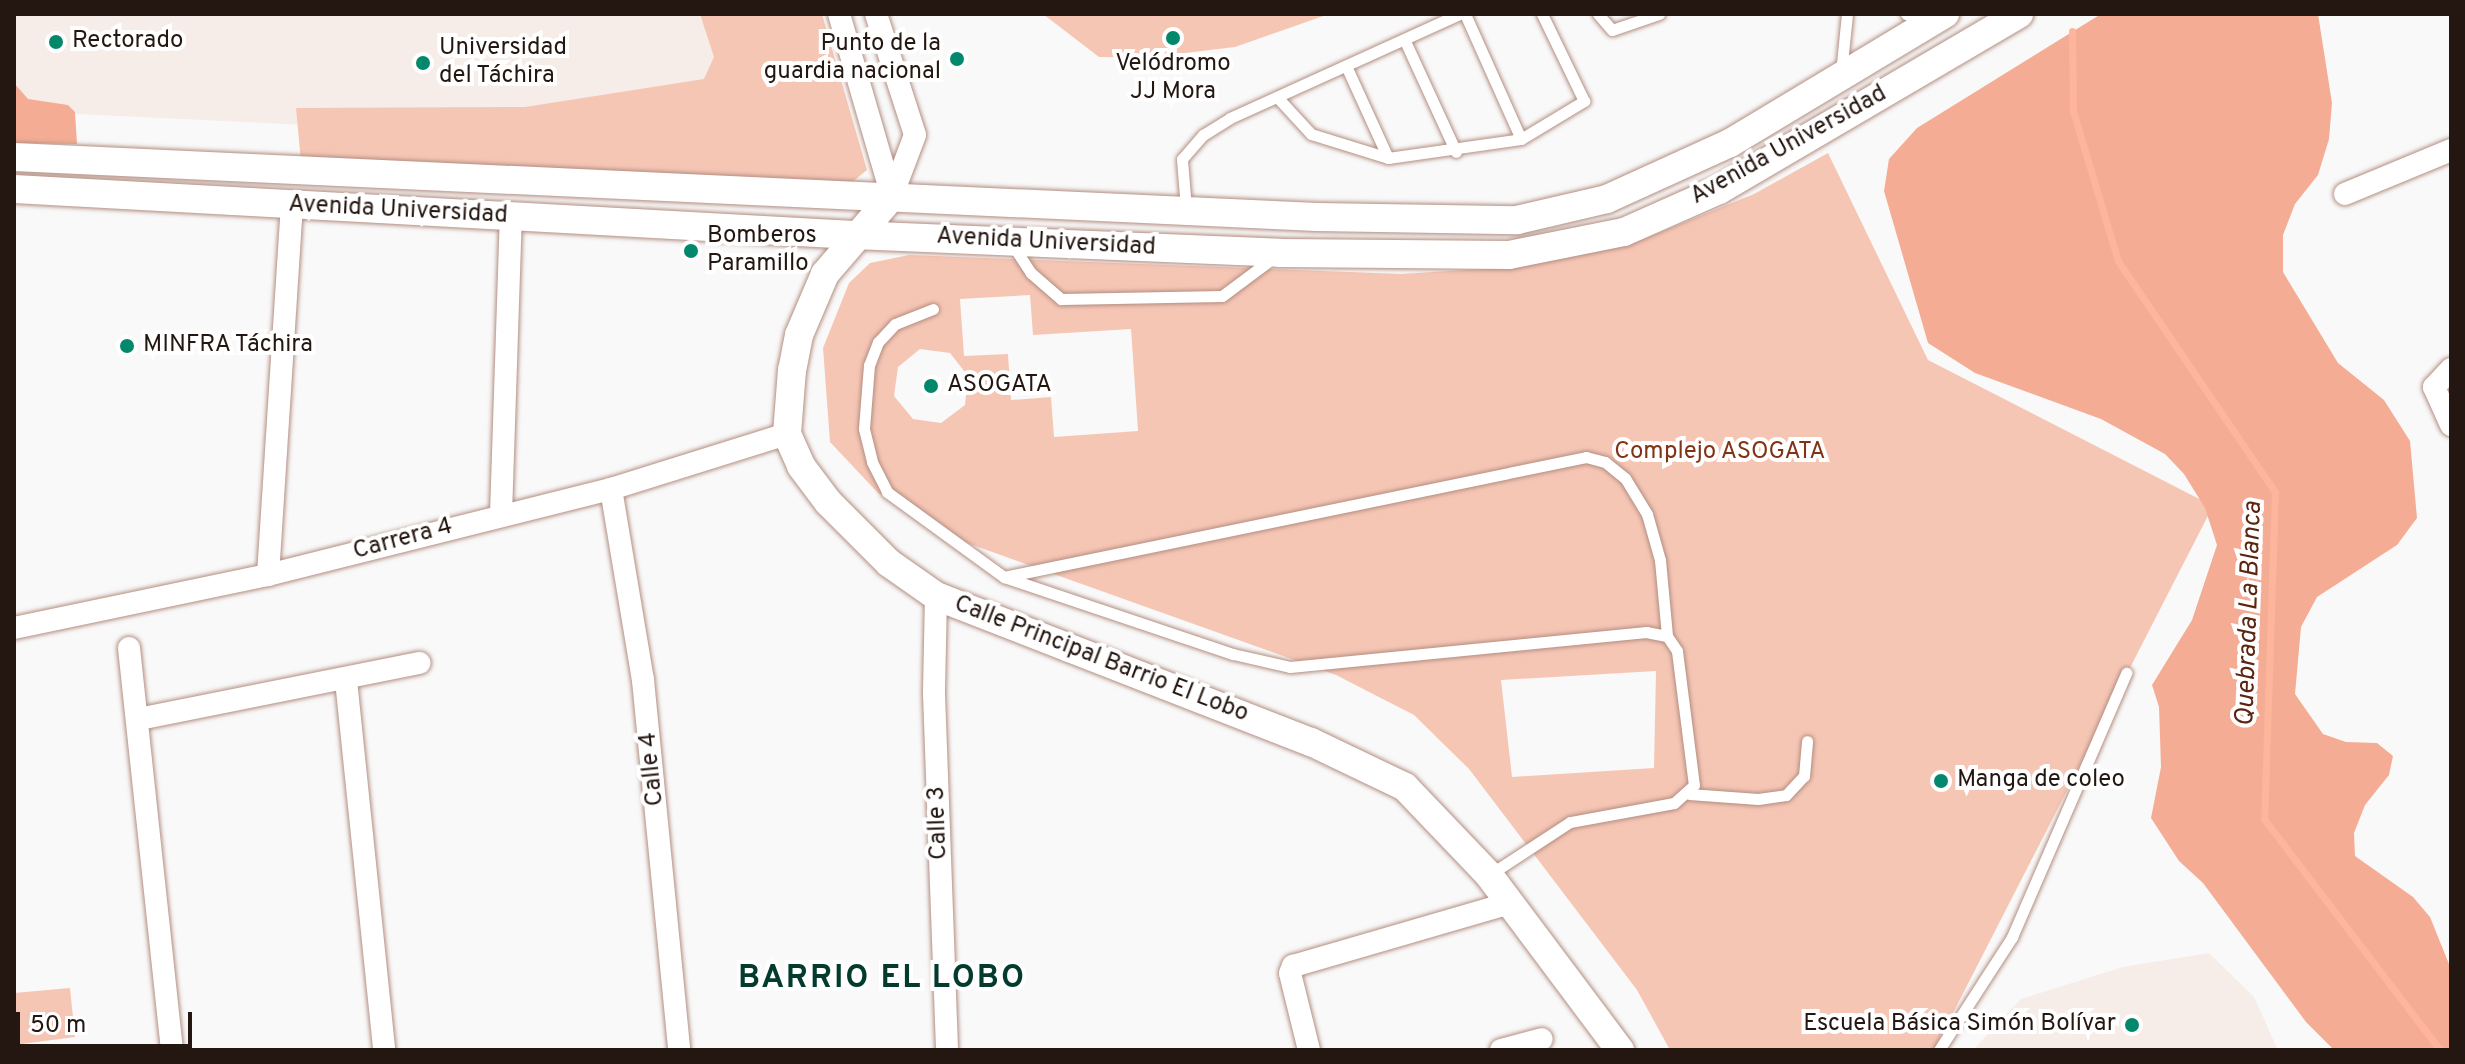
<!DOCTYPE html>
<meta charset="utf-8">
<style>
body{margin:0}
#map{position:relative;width:2465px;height:1064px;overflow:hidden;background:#f9f9f9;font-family:Overpass,sans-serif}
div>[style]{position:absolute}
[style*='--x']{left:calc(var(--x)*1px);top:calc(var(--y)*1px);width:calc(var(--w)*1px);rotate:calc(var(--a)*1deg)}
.built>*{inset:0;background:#f6ece8}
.green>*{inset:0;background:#f6c6b5}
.forest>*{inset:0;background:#f4ad94}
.stream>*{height:7px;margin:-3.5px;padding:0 3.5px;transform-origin:3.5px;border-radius:3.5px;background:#fdb59c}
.roads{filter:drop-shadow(0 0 2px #b38e81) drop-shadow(0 0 2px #b38e81)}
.service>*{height:11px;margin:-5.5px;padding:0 5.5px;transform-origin:5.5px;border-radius:5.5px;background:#fff}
.minor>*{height:22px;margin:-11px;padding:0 11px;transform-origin:11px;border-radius:11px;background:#fff}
.tertiary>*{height:28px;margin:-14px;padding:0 14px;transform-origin:14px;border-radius:14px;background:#fff}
.dots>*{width:22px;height:22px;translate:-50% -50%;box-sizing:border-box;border:4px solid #fff;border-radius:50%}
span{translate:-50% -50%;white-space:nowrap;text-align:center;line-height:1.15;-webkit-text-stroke:8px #fff;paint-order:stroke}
.poi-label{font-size:24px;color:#241611}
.left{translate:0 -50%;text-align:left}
.right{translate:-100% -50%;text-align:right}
.street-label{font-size:24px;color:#241611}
.park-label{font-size:24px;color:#813315}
.water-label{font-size:26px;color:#5b2510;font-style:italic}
.district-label{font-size:32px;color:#033c2e;font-weight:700;letter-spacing:2px}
.frame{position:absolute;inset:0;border:16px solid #241611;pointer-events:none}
.scale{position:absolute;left:16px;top:1012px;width:176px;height:36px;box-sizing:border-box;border:4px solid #241611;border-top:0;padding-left:10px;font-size:24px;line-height:28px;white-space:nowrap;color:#241611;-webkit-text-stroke:6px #fff;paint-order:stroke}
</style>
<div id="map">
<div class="built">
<div style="clip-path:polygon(14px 14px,818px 14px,856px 151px,14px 111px)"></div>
<div style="clip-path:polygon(2209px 953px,2254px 997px,2278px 1050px,1973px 1050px,2021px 999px,2123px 967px)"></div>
</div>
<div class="green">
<div style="clip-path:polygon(700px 14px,822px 14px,867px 170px,851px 183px,301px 162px,296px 108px,525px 107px,704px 79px,714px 57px)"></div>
<div style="clip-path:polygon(1043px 14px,1329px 14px,1235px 47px,1144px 58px,1099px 57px)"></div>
<div style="clip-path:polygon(evenodd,1828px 153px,1928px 360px,2213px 506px,1934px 1050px,1670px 1050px,1637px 990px,1469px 769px,1414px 715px,1336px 675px,959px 540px,878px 493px,830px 442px,823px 348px,849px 283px,870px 263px,909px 255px,1401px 274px,1513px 267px,1641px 240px,1754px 194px,1828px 153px,1030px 295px,1033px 335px,1131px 329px,1138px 431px,1054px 437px,1051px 397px,1011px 400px,1008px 354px,964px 356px,960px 299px,1030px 295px,1828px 153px,920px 349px,950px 353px,968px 376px,965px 405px,941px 423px,913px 419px,894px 396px,898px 367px,920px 349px,1828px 153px,1656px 671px,1654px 768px,1512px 777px,1501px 680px,1656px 671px)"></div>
<div style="clip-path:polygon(70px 988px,75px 1037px,14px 1045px,14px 993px)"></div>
</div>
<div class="forest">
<div style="clip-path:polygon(2101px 14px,2318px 14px,2332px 103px,2329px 139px,2318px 175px,2295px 204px,2283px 235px,2283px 272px,2338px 363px,2384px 400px,2410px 441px,2417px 518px,2397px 545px,2317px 597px,2301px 627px,2295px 694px,2323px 734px,2346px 742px,2377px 743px,2393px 756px,2389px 775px,2365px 805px,2354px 833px,2355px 856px,2413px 897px,2430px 917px,2451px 969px,2451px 1050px,2334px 1050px,2306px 1022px,2203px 883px,2179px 861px,2151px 818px,2161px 767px,2159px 707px,2152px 685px,2192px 620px,2217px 545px,2205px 508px,2184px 474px,2165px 454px,2101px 419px,1975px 373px,1928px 343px,1884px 191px,1889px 159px,1917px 128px)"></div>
<div style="clip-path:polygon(14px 83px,28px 99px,68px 105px,75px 112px,77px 144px,14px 143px)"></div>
</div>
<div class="stream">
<div style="--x:2072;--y:31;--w:80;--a:89.3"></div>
<div style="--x:2073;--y:111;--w:157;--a:73.3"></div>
<div style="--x:2118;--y:261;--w:279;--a:55.8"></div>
<div style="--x:2275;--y:492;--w:327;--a:91.9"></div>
<div style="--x:2264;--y:819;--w:290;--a:52.7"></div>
</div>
<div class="roads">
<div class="service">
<div style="--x:1465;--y:14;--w:137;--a:65.9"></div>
<div style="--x:1598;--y:14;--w:21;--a:49"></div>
<div style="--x:1612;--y:30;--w:50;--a:-18.8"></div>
<div style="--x:1906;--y:14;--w:20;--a:24"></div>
<div style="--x:1405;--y:41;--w:122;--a:65.3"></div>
<div style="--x:1347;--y:68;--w:99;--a:65.5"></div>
<div style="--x:1841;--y:73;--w:59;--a:-84.2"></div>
<div style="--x:1277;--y:97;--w:50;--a:47.4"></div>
<div style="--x:1311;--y:134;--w:81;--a:17.3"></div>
<div style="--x:1388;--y:158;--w:134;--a:-8.1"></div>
<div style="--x:1521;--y:139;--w:74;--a:-31.1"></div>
<div style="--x:1584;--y:101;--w:97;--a:-115.8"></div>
<div style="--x:1186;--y:209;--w:50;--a:-94.6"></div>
<div style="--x:1182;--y:159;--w:32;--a:-49"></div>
<div style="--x:1203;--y:135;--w:32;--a:-32"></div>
<div style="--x:1230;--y:118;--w:252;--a:-24.4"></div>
<div style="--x:1012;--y:244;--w:35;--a:57"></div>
<div style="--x:1031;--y:273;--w:40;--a:41"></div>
<div style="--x:1061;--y:299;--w:161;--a:-1.1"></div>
<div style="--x:1222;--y:296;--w:64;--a:-36.7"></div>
<div style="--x:933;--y:309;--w:41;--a:158.5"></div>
<div style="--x:895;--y:324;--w:25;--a:133"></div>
<div style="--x:878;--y:342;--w:25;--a:111"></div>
<div style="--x:869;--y:365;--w:64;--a:94.5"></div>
<div style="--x:864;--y:429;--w:34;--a:76"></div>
<div style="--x:872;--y:462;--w:34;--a:63"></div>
<div style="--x:887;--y:492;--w:145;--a:36"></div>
<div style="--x:1004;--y:577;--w:242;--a:18.6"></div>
<div style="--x:1233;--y:654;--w:58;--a:12.8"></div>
<div style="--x:1290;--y:667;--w:358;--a:-5.6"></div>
<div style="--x:1646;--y:632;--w:21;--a:11"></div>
<div style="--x:1004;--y:577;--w:594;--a:-11.65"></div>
<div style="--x:1586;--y:457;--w:20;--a:15"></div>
<div style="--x:1605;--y:462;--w:26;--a:39"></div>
<div style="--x:1625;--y:478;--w:42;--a:58.6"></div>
<div style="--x:1647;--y:514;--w:48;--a:74.2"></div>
<div style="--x:1660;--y:560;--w:76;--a:84.7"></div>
<div style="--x:1667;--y:636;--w:18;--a:56"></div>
<div style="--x:1677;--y:651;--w:135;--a:82.8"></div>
<div style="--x:1694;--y:785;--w:27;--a:138"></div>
<div style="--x:1674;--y:803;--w:106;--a:169.6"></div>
<div style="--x:1570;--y:822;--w:97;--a:146.8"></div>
<div style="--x:1689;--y:794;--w:69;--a:4.1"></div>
<div style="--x:1758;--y:799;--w:28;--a:-8"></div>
<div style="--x:1786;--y:795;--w:26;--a:-47"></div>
<div style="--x:1804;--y:776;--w:35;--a:-85"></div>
<div style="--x:1939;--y:1050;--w:135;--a:-57.1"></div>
<div style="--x:2012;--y:937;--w:288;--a:-66.6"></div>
</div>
<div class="minor">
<div style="--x:839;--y:14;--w:190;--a:73.8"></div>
<div style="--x:876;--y:14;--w:127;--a:72.1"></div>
<div style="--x:915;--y:135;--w:65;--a:110.7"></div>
<div style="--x:2345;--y:194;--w:115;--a:-22.5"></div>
<div style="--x:2451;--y:369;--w:25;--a:133"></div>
<div style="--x:2434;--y:387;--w:42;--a:65.9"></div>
<div style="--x:611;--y:489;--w:194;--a:80.5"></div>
<div style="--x:643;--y:680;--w:372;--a:84.4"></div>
<div style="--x:501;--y:514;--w:297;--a:-88.1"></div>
<div style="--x:268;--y:575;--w:370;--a:-86.3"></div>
<div style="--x:936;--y:596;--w:98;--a:91.2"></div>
<div style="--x:934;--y:694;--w:356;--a:87.9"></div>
<div style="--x:14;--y:628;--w:259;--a:-11.8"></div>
<div style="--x:268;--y:575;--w:354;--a:-14.1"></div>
<div style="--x:611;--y:489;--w:184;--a:-17.4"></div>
<div style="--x:129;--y:648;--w:404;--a:83.9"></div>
<div style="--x:346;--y:680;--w:372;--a:84.1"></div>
<div style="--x:139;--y:719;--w:286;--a:-11.3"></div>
<div style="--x:1309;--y:1050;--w:79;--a:-103.9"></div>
<div style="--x:1290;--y:973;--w:8;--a:-67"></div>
<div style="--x:1293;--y:966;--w:226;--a:-16.2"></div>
<div style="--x:1501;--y:1050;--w:42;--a:-15"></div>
</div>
<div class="tertiary">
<div style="--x:14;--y:157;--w:1304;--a:2.64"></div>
<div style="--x:1317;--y:217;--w:200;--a:0.9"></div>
<div style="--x:1517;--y:220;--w:92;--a:-13.1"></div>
<div style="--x:1607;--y:199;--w:135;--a:-24.5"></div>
<div style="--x:1730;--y:143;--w:251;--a:-31"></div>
<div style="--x:14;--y:189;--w:841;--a:3.13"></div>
<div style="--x:854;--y:235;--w:426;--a:2.4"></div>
<div style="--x:1280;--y:253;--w:229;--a:0.5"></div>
<div style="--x:1509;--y:255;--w:117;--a:-11.3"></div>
<div style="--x:1624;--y:232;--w:104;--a:-23.9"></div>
<div style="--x:1719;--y:190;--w:348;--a:-30.4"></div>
<div style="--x:892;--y:196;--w:103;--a:130.7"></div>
<div style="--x:825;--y:274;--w:66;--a:113.1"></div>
<div style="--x:799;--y:335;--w:36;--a:101"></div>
<div style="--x:792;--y:370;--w:64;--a:94.5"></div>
<div style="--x:787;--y:434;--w:35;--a:66"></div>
<div style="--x:801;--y:466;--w:45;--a:53.1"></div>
<div style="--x:828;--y:502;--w:86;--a:45"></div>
<div style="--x:889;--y:563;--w:57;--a:35.1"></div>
<div style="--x:936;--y:596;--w:402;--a:21.3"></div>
<div style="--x:1311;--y:742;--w:104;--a:25.6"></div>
<div style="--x:1405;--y:787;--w:122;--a:46.3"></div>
<div style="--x:1489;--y:875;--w:219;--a:53.2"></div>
</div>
</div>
<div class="dots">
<div style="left:1173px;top:38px;background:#04886c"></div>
<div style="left:56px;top:42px;background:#04886c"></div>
<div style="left:957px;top:59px;background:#04886c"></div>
<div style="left:423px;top:63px;background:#04886c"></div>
<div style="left:691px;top:251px;background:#04886c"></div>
<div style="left:127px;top:346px;background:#04886c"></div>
<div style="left:931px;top:386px;background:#04886c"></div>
<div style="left:1941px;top:781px;background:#04886c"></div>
<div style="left:2132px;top:1025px;background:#04886c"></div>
</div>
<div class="poi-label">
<span class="left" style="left:72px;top:42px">Rectorado</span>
<span class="right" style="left:941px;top:59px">Punto de la<br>guardia nacional</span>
<span class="left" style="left:439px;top:63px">Universidad<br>del Táchira</span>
<span style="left:1173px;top:79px">Velódromo<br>JJ Mora</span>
<span class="left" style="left:707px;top:251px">Bomberos<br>Paramillo</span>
<span class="left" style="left:143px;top:346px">MINFRA Táchira</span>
<span class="left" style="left:947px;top:386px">ASOGATA</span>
<span class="left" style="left:1957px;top:781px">Manga de coleo</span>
<span class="right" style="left:2116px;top:1025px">Escuela Básica Simón Bolívar</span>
</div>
<div class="street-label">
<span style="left:1789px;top:146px;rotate:-29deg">Avenida Universidad</span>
<span style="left:398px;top:211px;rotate:3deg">Avenida Universidad</span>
<span style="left:1046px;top:243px;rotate:3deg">Avenida Universidad</span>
<span style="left:403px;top:540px;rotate:-15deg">Carrera 4</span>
<span style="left:1101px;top:660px;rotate:21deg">Calle Principal Barrio El Lobo</span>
<span style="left:653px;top:769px;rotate:-96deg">Calle 4</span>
<span style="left:939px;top:823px;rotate:-92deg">Calle 3</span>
</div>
<div class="park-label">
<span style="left:1720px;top:453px">Complejo ASOGATA</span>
</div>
<div class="water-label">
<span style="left:2250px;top:614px;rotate:-88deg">Quebrada La Blanca</span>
</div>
<div class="district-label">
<span style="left:882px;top:979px">BARRIO EL LOBO</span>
</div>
<div class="frame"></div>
<div class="scale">50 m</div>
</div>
